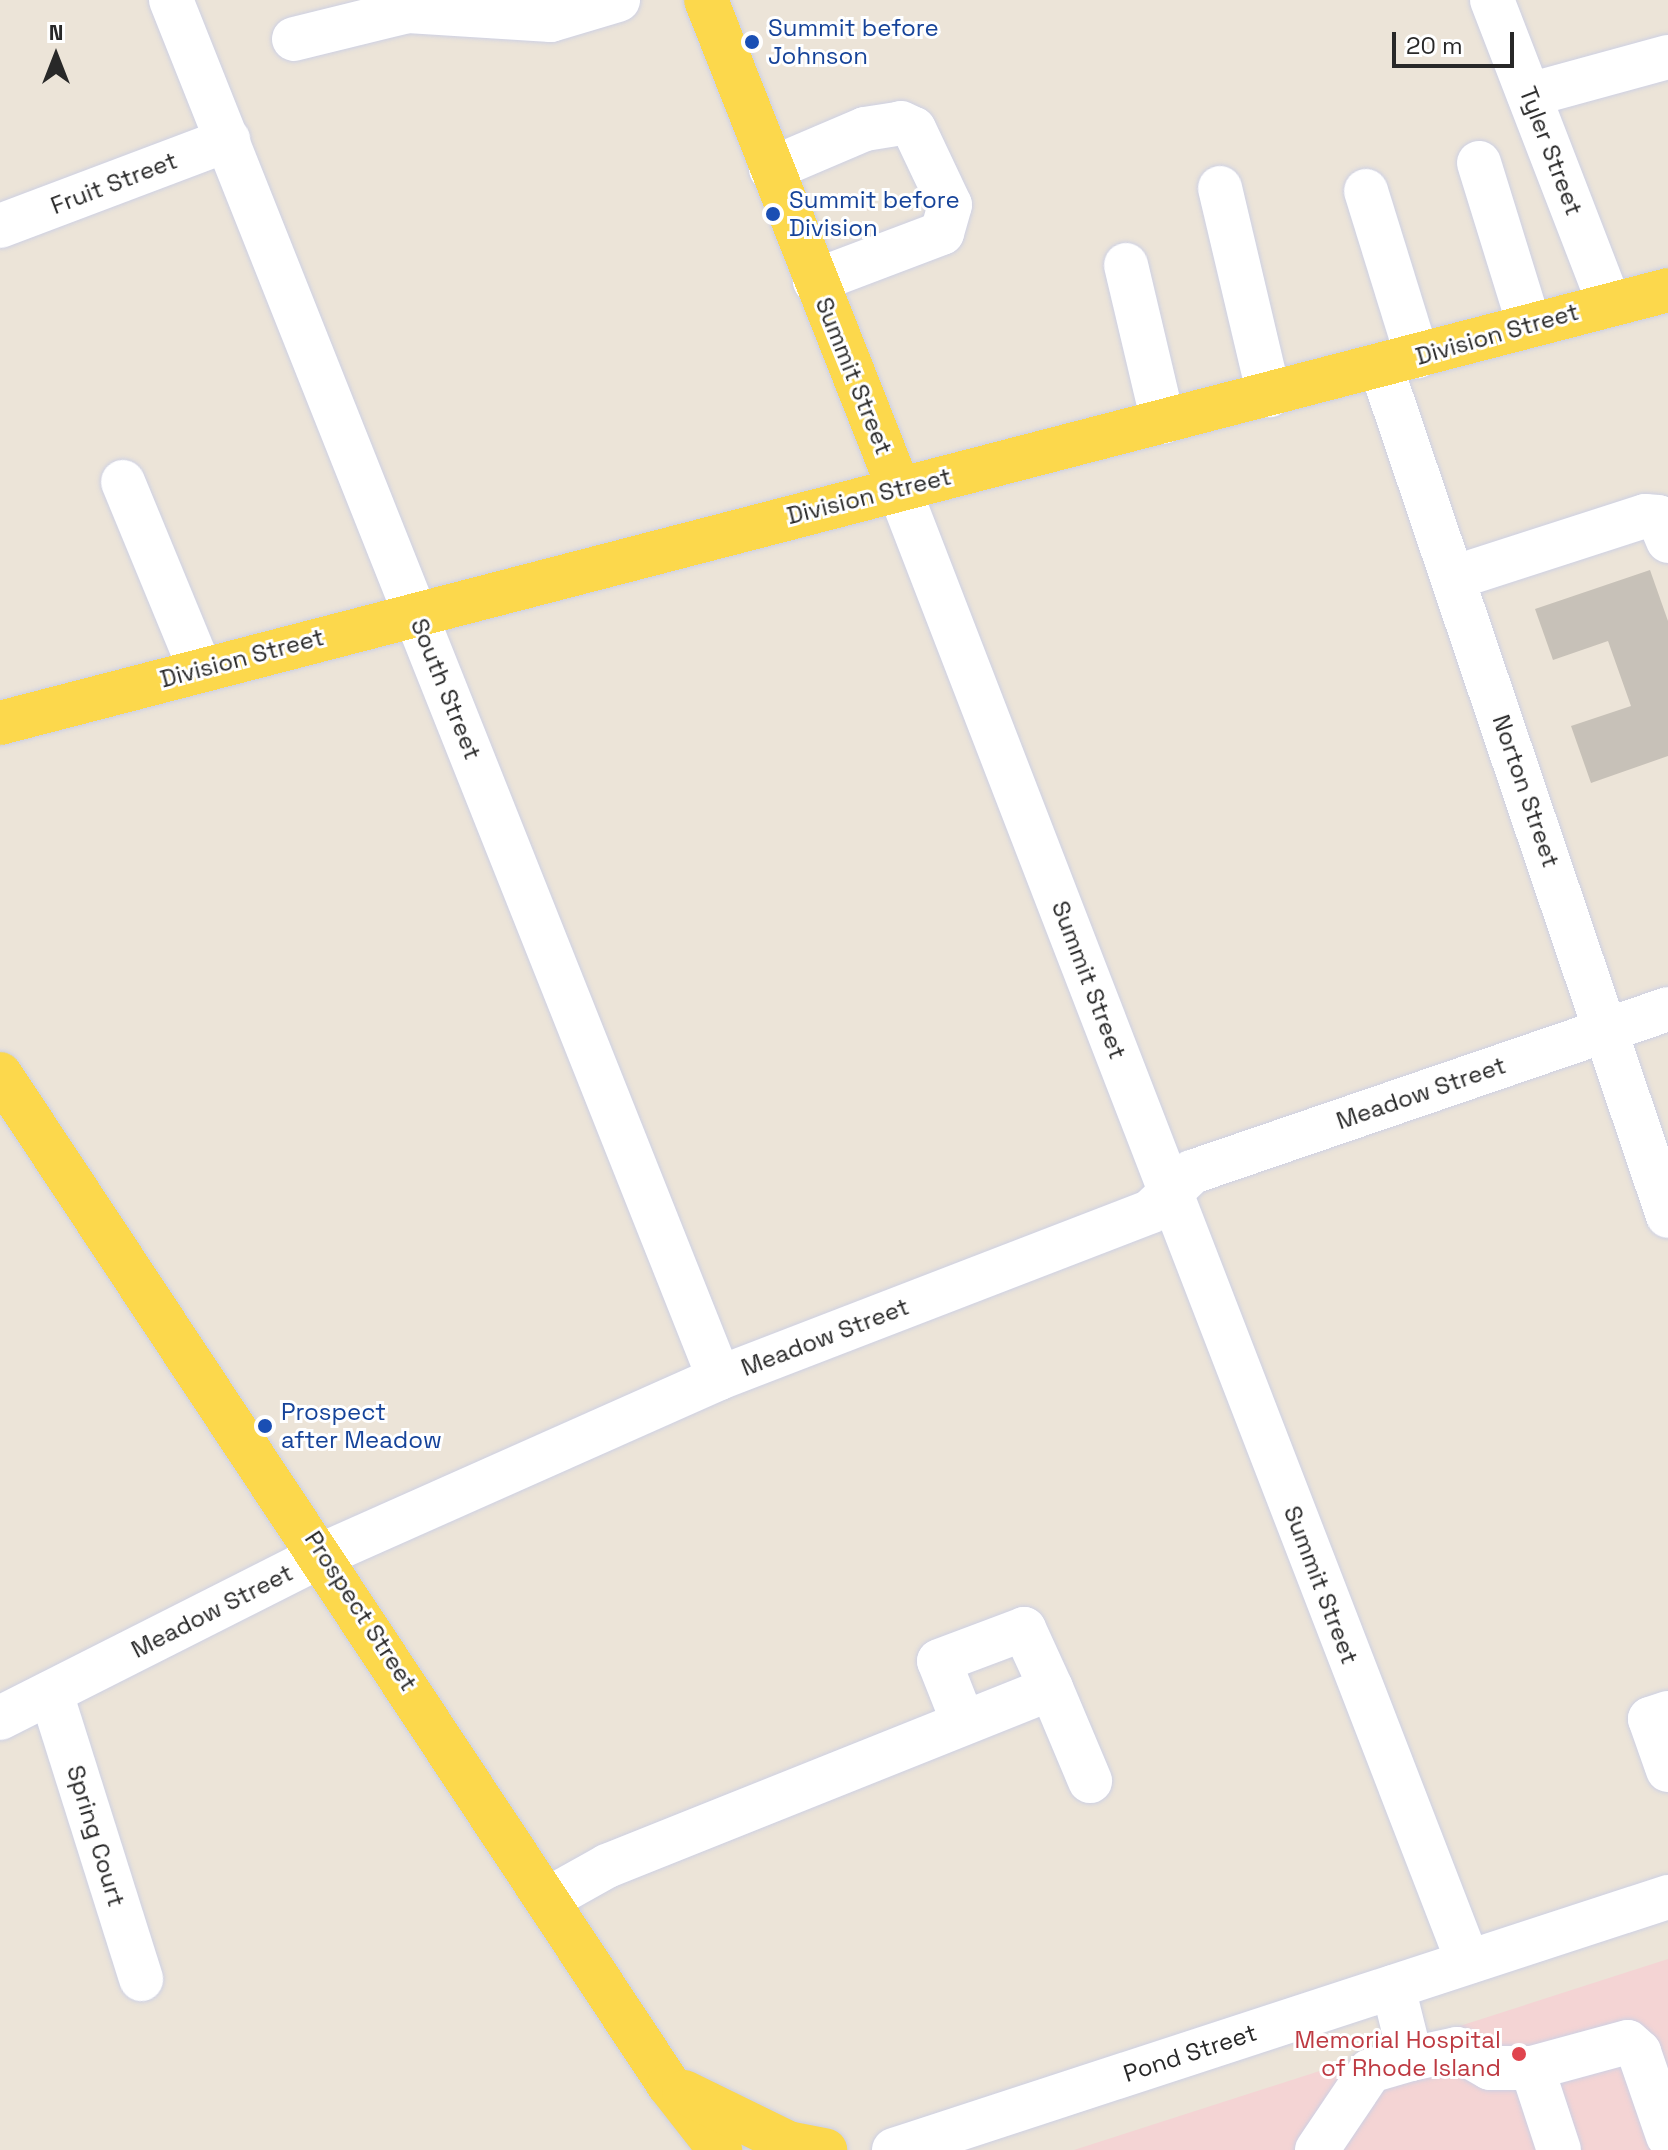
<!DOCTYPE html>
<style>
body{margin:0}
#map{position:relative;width:1668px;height:2150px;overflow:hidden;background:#ece4d8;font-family:"Space Grotesk",sans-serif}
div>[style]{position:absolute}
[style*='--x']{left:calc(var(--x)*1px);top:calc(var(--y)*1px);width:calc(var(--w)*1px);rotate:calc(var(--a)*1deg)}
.medical>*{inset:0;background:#f4d4d4}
.building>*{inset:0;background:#c7c1b8}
.roads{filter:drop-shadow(0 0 2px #cdd0e3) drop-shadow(0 0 2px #cdd0e3)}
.minor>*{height:44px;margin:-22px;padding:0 22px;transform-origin:22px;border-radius:22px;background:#fff}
.major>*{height:44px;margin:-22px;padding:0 22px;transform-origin:22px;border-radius:22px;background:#fcd84c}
.dots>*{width:22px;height:22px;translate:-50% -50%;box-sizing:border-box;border:4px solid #fff;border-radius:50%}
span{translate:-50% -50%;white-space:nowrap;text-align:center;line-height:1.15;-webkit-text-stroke:6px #fff;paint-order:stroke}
.transit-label{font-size:24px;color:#164399}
.left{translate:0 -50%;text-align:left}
.street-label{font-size:24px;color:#282828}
.health-label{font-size:24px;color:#be3a42}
.right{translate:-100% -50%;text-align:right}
.north{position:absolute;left:16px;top:16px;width:80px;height:80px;-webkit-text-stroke:6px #fff;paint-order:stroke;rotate:0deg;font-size:22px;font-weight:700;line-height:32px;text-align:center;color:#282828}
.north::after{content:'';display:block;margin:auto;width:28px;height:36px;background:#282828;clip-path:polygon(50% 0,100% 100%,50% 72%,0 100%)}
.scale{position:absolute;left:1392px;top:32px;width:122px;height:36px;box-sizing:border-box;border:4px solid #282828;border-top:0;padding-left:10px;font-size:24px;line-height:28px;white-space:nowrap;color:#282828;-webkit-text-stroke:6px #fff;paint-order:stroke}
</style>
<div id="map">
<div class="medical">
<div style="clip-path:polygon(1668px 1959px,1668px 2150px,1074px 2150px)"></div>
</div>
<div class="building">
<div style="clip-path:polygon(1650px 570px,1668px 621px,1668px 756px,1591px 783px,1571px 726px,1631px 706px,1608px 641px,1553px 660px,1535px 609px)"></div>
</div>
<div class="roads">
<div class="minor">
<div style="--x:171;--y:0;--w:1483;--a:68.31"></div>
<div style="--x:1492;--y:0;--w:325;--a:68.9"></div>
<div style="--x:294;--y:39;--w:117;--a:-13.8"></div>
<div style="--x:408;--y:11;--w:143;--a:3.6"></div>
<div style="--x:551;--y:20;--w:70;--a:-16.6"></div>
<div style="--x:1529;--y:95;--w:144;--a:-15.3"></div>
<div style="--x:1479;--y:163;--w:170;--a:72.8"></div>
<div style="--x:771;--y:169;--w:102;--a:-23.1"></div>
<div style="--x:865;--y:129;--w:36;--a:-9"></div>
<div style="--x:901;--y:123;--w:14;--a:25"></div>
<div style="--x:914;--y:129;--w:84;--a:64.7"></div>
<div style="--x:950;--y:205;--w:29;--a:106"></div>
<div style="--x:942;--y:233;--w:136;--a:159.3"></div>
<div style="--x:1220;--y:188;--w:213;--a:76.7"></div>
<div style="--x:1366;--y:191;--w:173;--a:72.8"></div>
<div style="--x:0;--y:226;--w:244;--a:-20.7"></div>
<div style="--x:1126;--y:265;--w:161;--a:76.7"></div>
<div style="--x:1381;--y:367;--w:896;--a:71.32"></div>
<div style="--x:123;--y:482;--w:202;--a:67.6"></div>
<div style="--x:899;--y:489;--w:1579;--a:68.88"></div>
<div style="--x:1453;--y:578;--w:202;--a:-17.9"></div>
<div style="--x:1645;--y:516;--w:13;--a:4"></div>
<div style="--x:1658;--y:517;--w:26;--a:67"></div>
<div style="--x:51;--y:1693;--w:300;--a:72.5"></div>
<div style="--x:1668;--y:1713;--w:19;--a:162"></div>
<div style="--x:1650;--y:1719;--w:54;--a:70.6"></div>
<div style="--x:0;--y:1718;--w:363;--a:-26.8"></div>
<div style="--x:324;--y:1554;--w:432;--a:-24"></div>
<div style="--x:719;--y:1378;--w:463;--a:-21.1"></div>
<div style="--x:1151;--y:1211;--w:57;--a:-43.6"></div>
<div style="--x:1192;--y:1172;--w:503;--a:-18.9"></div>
<div style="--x:962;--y:1719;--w:62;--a:-111.6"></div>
<div style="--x:939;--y:1661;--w:91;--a:-20.6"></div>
<div style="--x:1024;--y:1629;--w:65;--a:65.4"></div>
<div style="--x:548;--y:1899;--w:68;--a:-29.2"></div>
<div style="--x:607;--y:1866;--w:478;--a:-21.8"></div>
<div style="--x:1051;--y:1688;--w:101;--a:67.2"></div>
<div style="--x:1393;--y:1987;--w:74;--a:76"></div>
<div style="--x:1411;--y:2059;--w:47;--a:-12.3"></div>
<div style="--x:1457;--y:2049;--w:38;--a:30"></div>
<div style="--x:1490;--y:2068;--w:42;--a:0"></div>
<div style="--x:1532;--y:2068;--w:99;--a:-15.2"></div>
<div style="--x:1628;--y:2042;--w:15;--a:42"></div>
<div style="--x:1639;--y:2052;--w:89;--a:71"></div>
<div style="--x:1532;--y:2068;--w:86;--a:71.8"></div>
<div style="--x:894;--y:2150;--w:814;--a:-18.1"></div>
<div style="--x:1317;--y:2150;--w:95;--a:-56.1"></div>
<div style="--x:1370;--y:2071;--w:43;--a:-16.3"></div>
</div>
<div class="major">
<div style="--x:706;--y:0;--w:526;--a:68.46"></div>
<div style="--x:0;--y:723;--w:1723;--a:-14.55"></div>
<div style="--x:0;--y:1074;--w:1212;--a:56.51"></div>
<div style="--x:669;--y:2085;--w:83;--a:51.9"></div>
<div style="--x:684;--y:2092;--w:116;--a:26.1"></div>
<div style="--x:788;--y:2143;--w:38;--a:11"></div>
</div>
</div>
<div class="dots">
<div style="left:752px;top:42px;background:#1a4fb4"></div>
<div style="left:773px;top:214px;background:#1a4fb4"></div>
<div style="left:265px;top:1426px;background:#1a4fb4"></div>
<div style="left:1519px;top:2054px;background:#e0444e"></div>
</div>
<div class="transit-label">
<span class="left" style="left:768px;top:42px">Summit before<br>Johnson</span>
<span class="left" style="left:789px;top:214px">Summit before<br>Division</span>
<span class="left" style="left:281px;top:1426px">Prospect<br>after Meadow</span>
</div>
<div class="street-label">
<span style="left:1551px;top:151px;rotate:69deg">Tyler Street</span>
<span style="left:114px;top:183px;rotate:-21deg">Fruit Street</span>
<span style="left:1497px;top:334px;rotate:-16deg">Division Street</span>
<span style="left:854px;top:376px;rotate:68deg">Summit Street</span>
<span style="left:869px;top:496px;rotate:-14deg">Division Street</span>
<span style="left:242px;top:658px;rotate:-15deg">Division Street</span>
<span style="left:446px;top:689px;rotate:68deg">South Street</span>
<span style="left:1526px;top:791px;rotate:71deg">Norton Street</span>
<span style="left:1089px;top:980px;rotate:69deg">Summit Street</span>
<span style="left:1421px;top:1093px;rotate:-19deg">Meadow Street</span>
<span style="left:825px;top:1337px;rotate:-21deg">Meadow Street</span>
<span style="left:1321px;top:1585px;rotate:69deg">Summit Street</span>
<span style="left:212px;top:1611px;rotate:-27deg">Meadow Street</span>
<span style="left:361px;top:1611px;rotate:57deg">Prospect Street</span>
<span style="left:96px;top:1836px;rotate:73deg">Spring Court</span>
<span style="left:1190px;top:2053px;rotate:-18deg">Pond Street</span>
</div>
<div class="health-label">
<span class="right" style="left:1501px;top:2054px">Memorial Hospital<br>of Rhode Island</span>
</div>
<div class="north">N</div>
<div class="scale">20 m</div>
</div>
